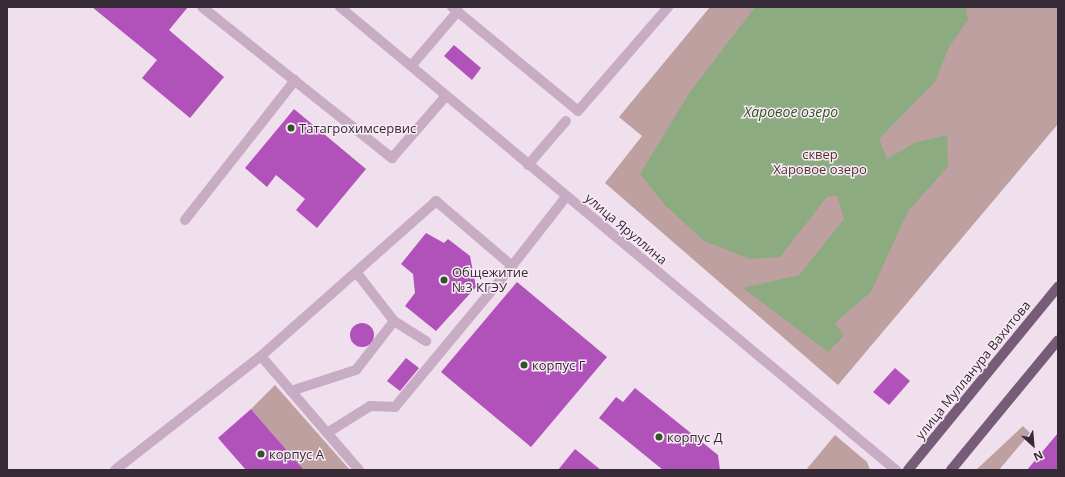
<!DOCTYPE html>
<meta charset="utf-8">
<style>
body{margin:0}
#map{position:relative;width:1065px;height:477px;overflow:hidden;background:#f0dfed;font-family:"Open Sans",sans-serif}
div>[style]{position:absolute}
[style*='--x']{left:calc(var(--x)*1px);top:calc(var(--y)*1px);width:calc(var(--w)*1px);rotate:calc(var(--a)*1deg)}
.green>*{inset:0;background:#bea0a0}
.water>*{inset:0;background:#8dab80}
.building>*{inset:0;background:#b152bb}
.round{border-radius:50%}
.minor>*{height:10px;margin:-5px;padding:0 5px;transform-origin:5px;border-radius:5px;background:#c8acc4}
.major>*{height:10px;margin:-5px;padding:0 5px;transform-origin:5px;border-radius:5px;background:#775c77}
.dots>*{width:11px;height:11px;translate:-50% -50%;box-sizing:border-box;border:2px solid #f8ebf5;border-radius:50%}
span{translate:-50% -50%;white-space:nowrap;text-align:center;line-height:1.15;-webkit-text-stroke:3px #f8ebf5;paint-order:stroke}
.poi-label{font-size:13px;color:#362a36}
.left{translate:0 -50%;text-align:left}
.park-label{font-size:13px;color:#523130}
.street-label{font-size:13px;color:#362a36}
.water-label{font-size:14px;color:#305423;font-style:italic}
.frame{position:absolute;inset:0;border:8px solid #362a36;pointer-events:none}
.north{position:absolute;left:1013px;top:425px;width:40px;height:40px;-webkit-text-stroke:3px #f8ebf5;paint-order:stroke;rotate:154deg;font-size:11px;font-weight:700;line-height:16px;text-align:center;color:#362a36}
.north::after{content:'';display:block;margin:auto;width:14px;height:18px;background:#362a36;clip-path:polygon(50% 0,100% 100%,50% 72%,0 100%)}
</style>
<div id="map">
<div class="green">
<div style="clip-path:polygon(710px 7px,1058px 7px,1058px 124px,838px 385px,605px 183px,642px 136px,619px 117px)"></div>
<div style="clip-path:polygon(275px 385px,350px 470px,304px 470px,251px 409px)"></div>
<div style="clip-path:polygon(1023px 426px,1030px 433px,999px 470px,976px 470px)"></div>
<div style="clip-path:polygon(835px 435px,867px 462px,870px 470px,806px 470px)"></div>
</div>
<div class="water">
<div style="clip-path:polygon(755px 7px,966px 7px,968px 20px,949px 47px,935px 82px,879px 139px,887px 159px,914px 143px,947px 135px,948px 167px,908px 211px,871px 292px,835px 323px,844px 336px,828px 352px,743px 288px,799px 275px,844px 219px,837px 195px,827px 197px,780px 257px,750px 259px,704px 241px,666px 206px,640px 174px,690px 92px)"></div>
</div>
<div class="building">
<div style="clip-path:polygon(92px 7px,188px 7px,169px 30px,224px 77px,190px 118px,142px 78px,157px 60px)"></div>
<div style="clip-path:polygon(454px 45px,481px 68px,472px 80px,444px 56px)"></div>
<div style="clip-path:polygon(294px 109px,366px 169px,317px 228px,296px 210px,305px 199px,276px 175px,267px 187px,245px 168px)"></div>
<div style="clip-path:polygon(426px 233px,444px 243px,448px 239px,470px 256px,476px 287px,436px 331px,405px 306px,415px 293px,413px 274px,401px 264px)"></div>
<div style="clip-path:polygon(517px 282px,607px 357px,531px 447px,441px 372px)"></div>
<div class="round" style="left:350px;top:323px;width:24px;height:24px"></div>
<div style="clip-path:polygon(406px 358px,419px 368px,400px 391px,387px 381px)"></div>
<div style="clip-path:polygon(895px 368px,910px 381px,889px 405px,873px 392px)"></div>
<div style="clip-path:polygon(635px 388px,718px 455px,720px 470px,663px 470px,599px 418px,616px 397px,623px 402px)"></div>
<div style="clip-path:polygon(251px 409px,304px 470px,246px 470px,218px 438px)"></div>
<div style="clip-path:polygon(1058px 433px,1058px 470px,1027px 470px)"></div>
<div style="clip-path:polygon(575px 449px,601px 470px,558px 470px)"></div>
</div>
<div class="minor">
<div style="--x:202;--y:7;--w:243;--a:38.5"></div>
<div style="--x:392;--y:158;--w:81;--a:-49"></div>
<div style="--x:340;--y:7;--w:724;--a:39.79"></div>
<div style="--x:452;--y:7;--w:163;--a:39.5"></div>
<div style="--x:578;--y:111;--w:138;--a:-49.1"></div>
<div style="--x:412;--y:65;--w:71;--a:-49.6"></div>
<div style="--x:528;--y:165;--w:58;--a:-49.2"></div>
<div style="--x:185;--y:220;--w:178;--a:-51.8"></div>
<div style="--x:356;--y:272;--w:62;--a:52.2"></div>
<div style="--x:394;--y:321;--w:38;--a:32"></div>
<div style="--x:291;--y:391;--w:68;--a:-17.9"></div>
<div style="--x:356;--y:370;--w:62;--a:-52.2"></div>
<div style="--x:327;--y:433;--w:51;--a:-32.1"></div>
<div style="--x:370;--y:406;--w:25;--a:2"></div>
<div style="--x:395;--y:407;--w:183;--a:-50.3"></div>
<div style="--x:115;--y:470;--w:185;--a:-38"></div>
<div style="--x:359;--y:470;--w:150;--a:-130.7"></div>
<div style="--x:261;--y:356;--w:234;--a:-41.5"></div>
<div style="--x:436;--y:201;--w:100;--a:40.5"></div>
<div style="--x:512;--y:266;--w:88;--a:-52"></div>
</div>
<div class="major">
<div style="--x:908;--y:470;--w:237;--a:-50.7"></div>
<div style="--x:951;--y:470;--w:168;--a:-50.5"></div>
</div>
<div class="dots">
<div style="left:291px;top:128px;background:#305423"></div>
<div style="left:444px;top:280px;background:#305423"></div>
<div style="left:524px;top:365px;background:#305423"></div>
<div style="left:659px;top:437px;background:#305423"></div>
<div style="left:261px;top:454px;background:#305423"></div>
</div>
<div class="poi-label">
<span class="left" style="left:299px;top:128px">Татагрохимсервис</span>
<span class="left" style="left:452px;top:280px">Общежитие<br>№3 КГЭУ</span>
<span class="left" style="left:532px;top:365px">корпус Г</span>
<span class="left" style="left:667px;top:437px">корпус Д</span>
<span class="left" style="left:269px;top:454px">корпус А</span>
</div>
<div class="park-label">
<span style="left:820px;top:162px">сквер<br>Харовое озеро</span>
</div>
<div class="street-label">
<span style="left:626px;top:229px;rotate:40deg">улица Яруллина</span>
<span style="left:973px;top:370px;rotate:-51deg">улица Мулланура Вахитова</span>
</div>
<div class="water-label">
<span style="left:791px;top:112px">Харовое озеро</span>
</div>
<div class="frame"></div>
<div class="north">N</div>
</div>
